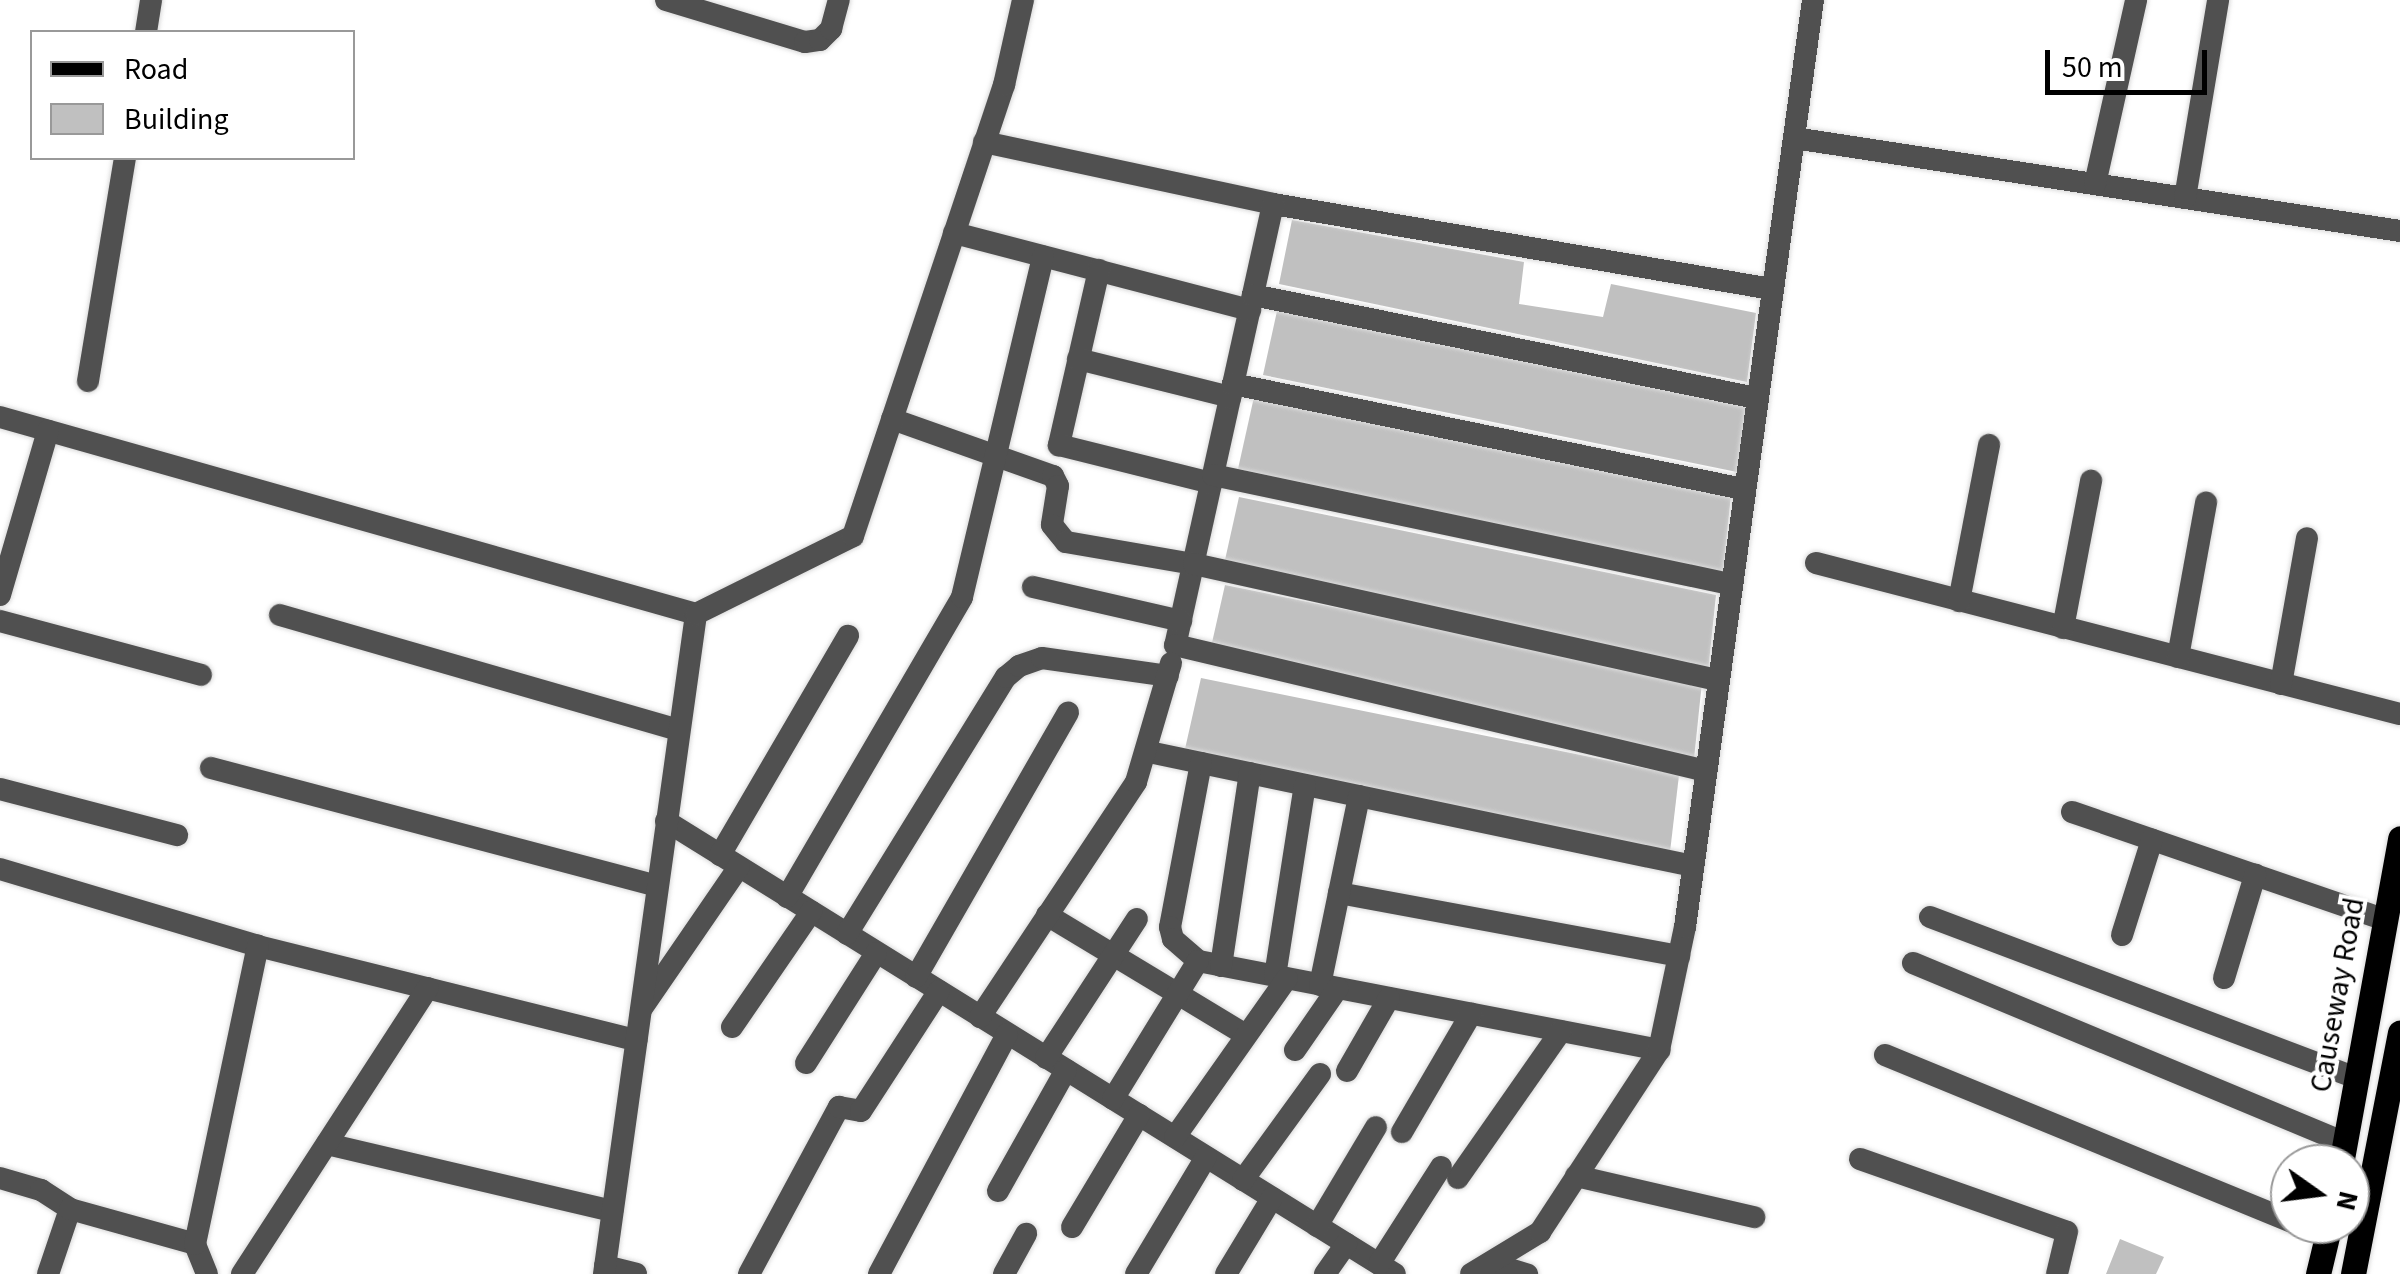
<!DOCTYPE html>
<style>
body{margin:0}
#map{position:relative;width:2400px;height:1274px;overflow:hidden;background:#fff;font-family:"Source Sans 3",sans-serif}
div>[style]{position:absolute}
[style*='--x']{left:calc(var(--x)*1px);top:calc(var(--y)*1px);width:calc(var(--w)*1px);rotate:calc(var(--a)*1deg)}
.building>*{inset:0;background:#c0c0c0}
.roads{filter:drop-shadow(0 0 2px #dbdbdb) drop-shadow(0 0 2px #dbdbdb)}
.minor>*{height:22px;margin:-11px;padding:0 11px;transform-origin:11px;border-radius:11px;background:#505050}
.major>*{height:25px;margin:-12.5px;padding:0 12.5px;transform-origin:12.5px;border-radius:12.5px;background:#000}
span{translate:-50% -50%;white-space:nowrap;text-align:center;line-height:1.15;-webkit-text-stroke:8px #fff;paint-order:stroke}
.street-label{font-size:30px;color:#000}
.legend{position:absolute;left:30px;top:30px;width:325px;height:130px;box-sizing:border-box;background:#fff;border:2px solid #999;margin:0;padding:12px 18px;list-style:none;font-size:30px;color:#000}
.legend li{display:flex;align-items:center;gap:20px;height:50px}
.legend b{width:50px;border:2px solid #999}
.north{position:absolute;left:2270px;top:1144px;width:100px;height:100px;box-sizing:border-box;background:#fff;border:2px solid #999;border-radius:50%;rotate:104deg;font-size:28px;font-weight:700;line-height:40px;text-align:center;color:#000}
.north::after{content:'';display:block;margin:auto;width:35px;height:45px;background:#000;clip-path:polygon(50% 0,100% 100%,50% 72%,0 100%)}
.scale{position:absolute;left:2045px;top:50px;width:162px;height:45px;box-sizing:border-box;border:5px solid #000;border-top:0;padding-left:12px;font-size:30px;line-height:35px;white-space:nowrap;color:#000;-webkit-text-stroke:8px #fff;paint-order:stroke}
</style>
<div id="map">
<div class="building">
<div style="clip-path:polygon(1292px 220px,1524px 262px,1519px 304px,1603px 317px,1611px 284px,1756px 313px,1747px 382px,1279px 284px)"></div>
<div style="clip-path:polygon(1277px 311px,1755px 409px,1737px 472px,1263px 375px)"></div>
<div style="clip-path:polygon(1254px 397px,1731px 495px,1723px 572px,1238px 469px)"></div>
<div style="clip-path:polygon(1239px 497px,1716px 595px,1708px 672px,1223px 569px)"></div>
<div style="clip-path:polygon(1225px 585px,1702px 682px,1694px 759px,1209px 656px)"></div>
<div style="clip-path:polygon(1201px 678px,1679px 775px,1670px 852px,1185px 749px)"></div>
<div style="clip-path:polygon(2120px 1239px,2164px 1257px,2156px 1274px,2106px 1274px)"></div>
</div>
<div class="roads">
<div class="minor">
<div style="--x:666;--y:0;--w:145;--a:16.8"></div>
<div style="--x:805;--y:42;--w:15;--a:-8"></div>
<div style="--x:820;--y:40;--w:16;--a:-45"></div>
<div style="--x:831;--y:29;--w:30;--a:-75"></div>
<div style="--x:146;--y:32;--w:32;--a:-81"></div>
<div style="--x:1794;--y:138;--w:613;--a:8.72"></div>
<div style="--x:984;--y:142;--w:296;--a:12.1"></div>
<div style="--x:1273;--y:204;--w:506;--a:9.67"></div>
<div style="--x:2095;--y:184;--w:189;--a:-77.4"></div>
<div style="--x:2185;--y:198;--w:201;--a:-80.5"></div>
<div style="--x:1273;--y:204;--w:452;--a:102.5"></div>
<div style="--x:1175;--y:645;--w:546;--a:13.35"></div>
<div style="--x:954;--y:233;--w:306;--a:14.6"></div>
<div style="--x:1099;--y:270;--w:180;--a:102.9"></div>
<div style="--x:1059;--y:445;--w:157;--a:14"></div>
<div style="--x:1253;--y:295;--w:513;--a:11.57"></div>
<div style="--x:1078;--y:359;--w:157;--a:14"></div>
<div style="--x:88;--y:381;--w:226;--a:-80.6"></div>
<div style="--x:1233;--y:384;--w:521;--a:11.63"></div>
<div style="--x:0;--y:417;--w:723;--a:15.8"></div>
<div style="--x:892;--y:419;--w:171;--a:19.5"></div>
<div style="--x:1053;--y:476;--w:11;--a:63"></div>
<div style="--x:1058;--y:486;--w:39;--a:99"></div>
<div style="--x:1052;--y:525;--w:22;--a:51"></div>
<div style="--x:1066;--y:542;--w:130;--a:9.8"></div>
<div style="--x:1194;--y:564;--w:536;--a:12.51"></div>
<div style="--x:1213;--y:475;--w:528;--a:11.91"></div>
<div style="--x:1816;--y:563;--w:603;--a:14.5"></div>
<div style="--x:1033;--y:587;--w:152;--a:12.9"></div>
<div style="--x:0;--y:595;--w:171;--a:-73.7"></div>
<div style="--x:1959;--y:601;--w:159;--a:-79.1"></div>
<div style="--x:280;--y:615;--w:415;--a:16.1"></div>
<div style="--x:0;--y:621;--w:208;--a:15"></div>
<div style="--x:2063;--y:628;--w:150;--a:-79.2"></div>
<div style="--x:2178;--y:657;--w:157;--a:-79.7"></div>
<div style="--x:2281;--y:684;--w:148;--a:-79.9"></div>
<div style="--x:1149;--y:752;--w:556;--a:11.84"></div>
<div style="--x:1201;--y:763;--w:167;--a:100.7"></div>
<div style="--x:1170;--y:927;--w:12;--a:76"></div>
<div style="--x:1173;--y:939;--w:33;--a:41"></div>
<div style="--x:1198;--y:961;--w:470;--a:10.9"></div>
<div style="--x:211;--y:768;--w:461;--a:14.8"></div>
<div style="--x:0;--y:789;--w:183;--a:14.6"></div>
<div style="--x:2072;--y:812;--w:331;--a:19"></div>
<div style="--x:666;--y:821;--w:858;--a:31.86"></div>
<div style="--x:720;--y:855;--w:254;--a:-59.7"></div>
<div style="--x:0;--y:869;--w:269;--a:16.6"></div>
<div style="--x:258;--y:946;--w:390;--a:14"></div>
<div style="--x:1339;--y:893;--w:346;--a:10.5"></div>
<div style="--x:787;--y:897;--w:347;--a:-59.7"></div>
<div style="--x:962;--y:597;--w:350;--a:-76.6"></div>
<div style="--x:1047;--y:915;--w:232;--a:31.1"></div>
<div style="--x:1930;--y:917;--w:455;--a:20.7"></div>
<div style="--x:847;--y:934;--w:302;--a:-58.3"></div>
<div style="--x:1006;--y:677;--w:17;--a:-40"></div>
<div style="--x:1019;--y:666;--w:24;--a:-19"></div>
<div style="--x:1042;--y:658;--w:127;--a:8.1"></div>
<div style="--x:2122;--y:935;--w:100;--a:-72.5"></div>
<div style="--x:1913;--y:963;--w:468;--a:22.6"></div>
<div style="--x:1221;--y:966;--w:195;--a:-81.5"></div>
<div style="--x:1275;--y:976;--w:193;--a:-81.1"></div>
<div style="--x:916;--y:977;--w:305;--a:-60.1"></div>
<div style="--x:2224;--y:978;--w:108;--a:-73.2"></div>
<div style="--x:1320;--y:985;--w:193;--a:-78.3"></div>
<div style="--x:642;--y:1008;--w:171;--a:-55.5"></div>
<div style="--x:980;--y:1017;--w:282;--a:-56.4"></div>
<div style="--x:1136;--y:782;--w:124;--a:-73.6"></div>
<div style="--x:732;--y:1027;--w:140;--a:-55.5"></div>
<div style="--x:1295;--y:1050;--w:75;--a:-55.3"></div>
<div style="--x:1885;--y:1055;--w:438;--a:22.3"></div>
<div style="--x:1046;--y:1058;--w:166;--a:-56.8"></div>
<div style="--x:806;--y:1063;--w:130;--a:-57.5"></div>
<div style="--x:1347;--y:1071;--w:84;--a:-60.1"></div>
<div style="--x:1113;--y:1099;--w:162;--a:-58.4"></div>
<div style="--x:1402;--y:1132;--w:137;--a:-59.7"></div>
<div style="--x:1175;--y:1137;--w:194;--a:-54.8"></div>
<div style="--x:327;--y:1144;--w:293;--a:13.2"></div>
<div style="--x:1860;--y:1159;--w:219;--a:19.4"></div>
<div style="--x:2067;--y:1232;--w:43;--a:103.4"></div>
<div style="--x:1576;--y:1176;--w:183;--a:13"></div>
<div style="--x:0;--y:1178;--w:43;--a:16.3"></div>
<div style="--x:41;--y:1190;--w:35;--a:33"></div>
<div style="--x:70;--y:1209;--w:69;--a:108.7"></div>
<div style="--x:1458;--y:1178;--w:179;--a:-55"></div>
<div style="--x:1243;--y:1180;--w:131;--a:-54"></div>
<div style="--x:998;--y:1191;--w:139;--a:-60.7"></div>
<div style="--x:70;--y:1209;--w:130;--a:15.6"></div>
<div style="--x:1317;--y:1226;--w:115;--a:-59.2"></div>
<div style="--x:1072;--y:1227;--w:131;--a:-59.1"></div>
<div style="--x:1490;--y:1263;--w:39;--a:17"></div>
<div style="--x:1379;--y:1264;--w:115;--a:-57.4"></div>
<div style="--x:605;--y:1266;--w:32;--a:14"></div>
<div style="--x:207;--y:1274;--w:32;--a:-112"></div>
<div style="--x:195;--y:1244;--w:305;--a:-78.1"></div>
<div style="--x:242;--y:1274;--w:341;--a:-57"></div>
<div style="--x:604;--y:1274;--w:666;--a:-82.06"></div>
<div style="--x:696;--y:614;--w:175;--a:-26.4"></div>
<div style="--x:853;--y:536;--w:476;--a:-71.5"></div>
<div style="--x:1004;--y:85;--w:87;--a:-77.4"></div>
<div style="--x:749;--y:1274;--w:190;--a:-61.7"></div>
<div style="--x:839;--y:1107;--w:22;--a:10"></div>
<div style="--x:861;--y:1111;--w:143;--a:-57"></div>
<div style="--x:879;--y:1274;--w:272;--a:-61.9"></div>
<div style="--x:1004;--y:1274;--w:46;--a:-61.2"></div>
<div style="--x:1136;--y:1274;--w:136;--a:-59.1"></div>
<div style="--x:1226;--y:1274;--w:89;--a:-58.8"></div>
<div style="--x:1325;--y:1274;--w:37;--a:-55"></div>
<div style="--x:1471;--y:1274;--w:81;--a:-31.3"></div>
<div style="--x:1540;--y:1232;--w:217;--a:-56.8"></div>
<div style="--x:1659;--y:1050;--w:126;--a:-78.1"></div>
<div style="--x:1685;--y:927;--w:936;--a:-82.14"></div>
</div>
<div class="major">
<div style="--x:2341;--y:1164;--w:331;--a:-79.7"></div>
<div style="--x:2318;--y:1274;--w:51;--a:-76.5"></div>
<div style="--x:2353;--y:1274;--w:246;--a:-79"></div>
</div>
</div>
<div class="street-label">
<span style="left:2338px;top:995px;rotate:-80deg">Causeway Road</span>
</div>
<ul class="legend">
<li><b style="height:12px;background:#000"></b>Road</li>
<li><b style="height:28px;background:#c0c0c0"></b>Building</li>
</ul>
<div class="north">N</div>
<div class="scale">50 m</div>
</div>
